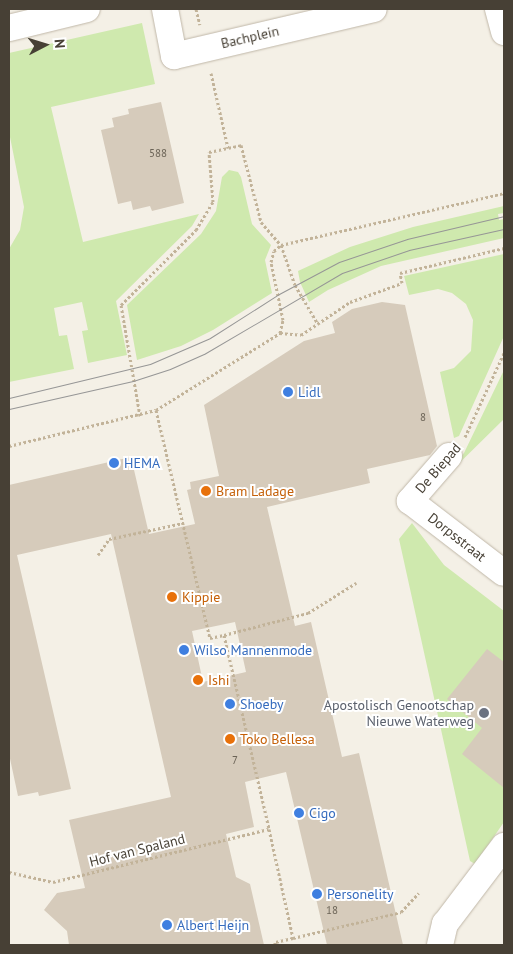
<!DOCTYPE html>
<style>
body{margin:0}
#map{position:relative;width:513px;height:954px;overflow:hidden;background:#f4f0e6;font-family:"PT Sans",sans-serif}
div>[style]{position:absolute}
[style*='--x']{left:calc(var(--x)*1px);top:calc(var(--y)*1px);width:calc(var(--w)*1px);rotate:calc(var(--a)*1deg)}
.green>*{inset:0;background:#cfe9ae}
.building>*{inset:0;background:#d6cbbb}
.path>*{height:3px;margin-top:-1.5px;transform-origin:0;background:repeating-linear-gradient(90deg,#c2b399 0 2.5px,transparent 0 5px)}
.roads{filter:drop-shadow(0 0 1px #c0b7a8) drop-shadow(0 0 1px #c0b7a8)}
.minor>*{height:26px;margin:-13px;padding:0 13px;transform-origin:13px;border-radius:13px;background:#fff}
.tram>*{height:1px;margin:-0.5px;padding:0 0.5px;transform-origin:0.5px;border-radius:0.5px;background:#969696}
.dots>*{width:14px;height:14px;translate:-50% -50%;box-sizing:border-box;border:2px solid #fff;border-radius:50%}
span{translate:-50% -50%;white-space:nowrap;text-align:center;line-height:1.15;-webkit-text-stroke:4px #fff;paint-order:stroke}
.number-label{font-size:11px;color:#6b6356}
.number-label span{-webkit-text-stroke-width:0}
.street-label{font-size:14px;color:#474035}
.shop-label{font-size:14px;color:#366cbe}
.left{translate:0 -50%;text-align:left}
.food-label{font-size:14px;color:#c56008}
.worship-label{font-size:14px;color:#5b616d}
.right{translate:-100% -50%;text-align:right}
.frame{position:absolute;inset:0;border:10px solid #474035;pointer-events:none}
.north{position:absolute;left:20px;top:20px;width:50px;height:50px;-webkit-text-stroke:4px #fff;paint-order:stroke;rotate:85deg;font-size:14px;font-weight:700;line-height:20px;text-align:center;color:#474035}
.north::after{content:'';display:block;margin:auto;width:18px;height:22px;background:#474035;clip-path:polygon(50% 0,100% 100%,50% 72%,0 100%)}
</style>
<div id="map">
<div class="green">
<div style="clip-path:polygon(142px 23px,155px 84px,51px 107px,83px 242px,199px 214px,192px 226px,116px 301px,127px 355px,88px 363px,82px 331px,88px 330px,82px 302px,54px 308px,59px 336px,67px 335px,74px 369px,9px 382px,9px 249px,20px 230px,24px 207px,9px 132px,9px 53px)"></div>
<div style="clip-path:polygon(229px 170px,238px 172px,241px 177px,252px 224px,271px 245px,265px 260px,272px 293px,213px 330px,181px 346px,137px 360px,127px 305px,201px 234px,216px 211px,222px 177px)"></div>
<div style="clip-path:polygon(504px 206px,504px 213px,498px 214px,499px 220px,504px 219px,504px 238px,381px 266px,328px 290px,309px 302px,300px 282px,298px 271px,350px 247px,413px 227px)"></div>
<div style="clip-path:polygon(504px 254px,504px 336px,459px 436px,454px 438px,440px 372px,454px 368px,471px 351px,473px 320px,466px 304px,452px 293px,438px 289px,409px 295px,404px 276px)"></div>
<div style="clip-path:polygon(504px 370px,504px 419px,432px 490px,464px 453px)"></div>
<div style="clip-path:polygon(412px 523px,444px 565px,504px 611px,504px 822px,475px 864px,470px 861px,399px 539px)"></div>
</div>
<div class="building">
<div style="clip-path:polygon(161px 102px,184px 203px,152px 211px,150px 206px,133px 210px,131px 201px,118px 204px,101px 130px,114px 127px,112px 118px,129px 114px,128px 109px)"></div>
<div style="clip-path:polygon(evenodd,382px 302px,405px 305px,437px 446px,430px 455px,367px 469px,370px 483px,267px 507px,295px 626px,311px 622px,342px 757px,359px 753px,403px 945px,327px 945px,286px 772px,245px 782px,254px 827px,226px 834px,236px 877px,250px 884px,264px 945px,69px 945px,67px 931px,44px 910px,57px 893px,85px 888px,69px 820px,171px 797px,111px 534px,17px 555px,71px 789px,39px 796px,38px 792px,18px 796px,9px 754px,9px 485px,131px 457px,149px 534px,195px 524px,187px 490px,191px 489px,190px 482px,219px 476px,204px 405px,304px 341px,335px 333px,332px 322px,352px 309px,382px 302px,235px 622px,246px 672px,203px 682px,192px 631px,235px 622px)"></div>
<div style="clip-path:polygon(487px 649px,504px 662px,504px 788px,462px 754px,482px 728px,447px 699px)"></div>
</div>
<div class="path">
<div style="--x:196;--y:9;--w:16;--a:76"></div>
<div style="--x:211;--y:73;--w:77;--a:77.2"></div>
<div style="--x:280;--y:333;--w:21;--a:5"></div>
<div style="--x:301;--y:335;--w:59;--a:-34"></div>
<div style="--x:350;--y:302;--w:55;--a:-20.1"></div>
<div style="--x:402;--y:283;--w:10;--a:-101"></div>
<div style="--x:400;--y:273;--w:107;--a:-13.5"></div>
<div style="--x:156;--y:410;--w:234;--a:76.7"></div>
<div style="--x:210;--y:638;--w:14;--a:-12"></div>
<div style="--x:224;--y:635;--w:199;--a:76.9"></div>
<div style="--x:269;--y:829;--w:112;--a:77.6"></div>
<div style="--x:293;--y:938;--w:18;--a:167"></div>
<div style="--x:275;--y:942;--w:3;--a:90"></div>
<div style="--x:140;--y:416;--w:113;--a:-99.7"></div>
<div style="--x:121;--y:305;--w:106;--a:-45"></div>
<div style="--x:196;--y:230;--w:33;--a:-59"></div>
<div style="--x:213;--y:202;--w:50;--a:-94.6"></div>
<div style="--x:209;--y:152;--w:33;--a:-12"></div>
<div style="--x:241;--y:145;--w:80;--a:75.4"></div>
<div style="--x:261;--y:222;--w:30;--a:49"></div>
<div style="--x:281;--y:245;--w:42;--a:70.7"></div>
<div style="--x:295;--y:285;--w:45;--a:59.5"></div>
<div style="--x:465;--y:437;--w:93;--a:-65.1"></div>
<div style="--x:9;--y:446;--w:151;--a:-13.8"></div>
<div style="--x:156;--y:410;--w:146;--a:-31.8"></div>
<div style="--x:280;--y:333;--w:13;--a:-77"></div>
<div style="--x:283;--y:320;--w:59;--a:-101.7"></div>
<div style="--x:271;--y:262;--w:11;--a:-75"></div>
<div style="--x:274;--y:251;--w:9;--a:-41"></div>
<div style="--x:281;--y:245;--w:229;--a:-13.1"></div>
<div style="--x:98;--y:555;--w:19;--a:-55"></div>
<div style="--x:109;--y:539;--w:76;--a:-12.2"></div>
<div style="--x:224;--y:635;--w:87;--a:-14.7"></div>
<div style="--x:308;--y:613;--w:57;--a:-32"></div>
<div style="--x:9;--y:872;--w:45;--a:12.8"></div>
<div style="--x:53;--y:882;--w:222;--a:-13.8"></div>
<div style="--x:293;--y:938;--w:111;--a:-13.5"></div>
<div style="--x:401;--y:912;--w:26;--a:-47"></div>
</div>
<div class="roads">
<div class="minor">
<div style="--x:165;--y:9;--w:48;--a:79.2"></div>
<div style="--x:174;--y:56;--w:205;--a:-13.2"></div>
<div style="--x:498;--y:9;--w:24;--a:75"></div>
<div style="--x:9;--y:28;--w:80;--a:-13.7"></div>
<div style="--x:449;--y:456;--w:60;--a:130.9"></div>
<div style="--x:410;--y:501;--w:118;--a:37.5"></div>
<div style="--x:440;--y:945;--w:22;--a:-77"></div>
<div style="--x:445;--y:924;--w:98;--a:-52.9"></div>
</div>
</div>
<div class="tram">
<div style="--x:9;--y:398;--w:145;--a:-13.6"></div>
<div style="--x:150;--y:364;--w:65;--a:-23.4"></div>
<div style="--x:210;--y:338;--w:82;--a:-32.5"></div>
<div style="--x:279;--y:294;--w:68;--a:-28.1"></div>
<div style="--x:339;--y:262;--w:72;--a:-18.7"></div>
<div style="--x:407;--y:239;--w:100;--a:-13.3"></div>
<div style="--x:9;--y:409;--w:127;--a:-12.7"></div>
<div style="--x:133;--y:381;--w:39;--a:-18"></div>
<div style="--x:170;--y:369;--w:37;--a:-24"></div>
<div style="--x:204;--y:354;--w:160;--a:-30.4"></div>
<div style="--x:342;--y:273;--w:71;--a:-18.9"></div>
<div style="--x:409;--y:250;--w:97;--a:-12.5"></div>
</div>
<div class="dots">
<div style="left:288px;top:392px;background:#3f7fe0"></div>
<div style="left:114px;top:463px;background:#3f7fe0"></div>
<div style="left:206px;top:491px;background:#e8710a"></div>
<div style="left:172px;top:597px;background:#e8710a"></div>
<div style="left:184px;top:650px;background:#3f7fe0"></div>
<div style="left:198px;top:680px;background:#e8710a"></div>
<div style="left:230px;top:704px;background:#3f7fe0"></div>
<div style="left:484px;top:713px;background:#6b7280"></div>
<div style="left:230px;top:739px;background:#e8710a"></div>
<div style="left:299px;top:813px;background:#3f7fe0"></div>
<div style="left:317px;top:894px;background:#3f7fe0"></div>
<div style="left:167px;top:925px;background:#3f7fe0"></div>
</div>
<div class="number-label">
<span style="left:158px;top:153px">588</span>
<span style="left:423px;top:417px">8</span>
<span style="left:235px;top:760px">7</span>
<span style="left:332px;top:910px">18</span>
</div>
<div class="street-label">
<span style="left:250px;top:37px;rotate:-13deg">Bachplein</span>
<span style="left:438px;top:468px;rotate:-49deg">De Biepad</span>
<span style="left:457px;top:537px;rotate:38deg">Dorpsstraat</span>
<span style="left:137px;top:850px;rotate:-14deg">Hof van Spaland</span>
</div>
<div class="shop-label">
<span class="left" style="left:298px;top:392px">Lidl</span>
<span class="left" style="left:124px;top:463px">HEMA</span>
<span class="left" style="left:194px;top:650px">Wilso Mannenmode</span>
<span class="left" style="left:240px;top:704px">Shoeby</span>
<span class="left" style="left:309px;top:813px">Cigo</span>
<span class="left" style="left:327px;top:894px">Personelity</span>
<span class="left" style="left:177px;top:925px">Albert Heijn</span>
</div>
<div class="food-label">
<span class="left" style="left:216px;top:491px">Bram Ladage</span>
<span class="left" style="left:182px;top:597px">Kippie</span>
<span class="left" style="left:208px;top:680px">Ishi</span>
<span class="left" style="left:240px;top:739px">Toko Bellesa</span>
</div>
<div class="worship-label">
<span class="right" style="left:474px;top:713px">Apostolisch Genootschap<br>Nieuwe Waterweg</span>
</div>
<div class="frame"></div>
<div class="north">N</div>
</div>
